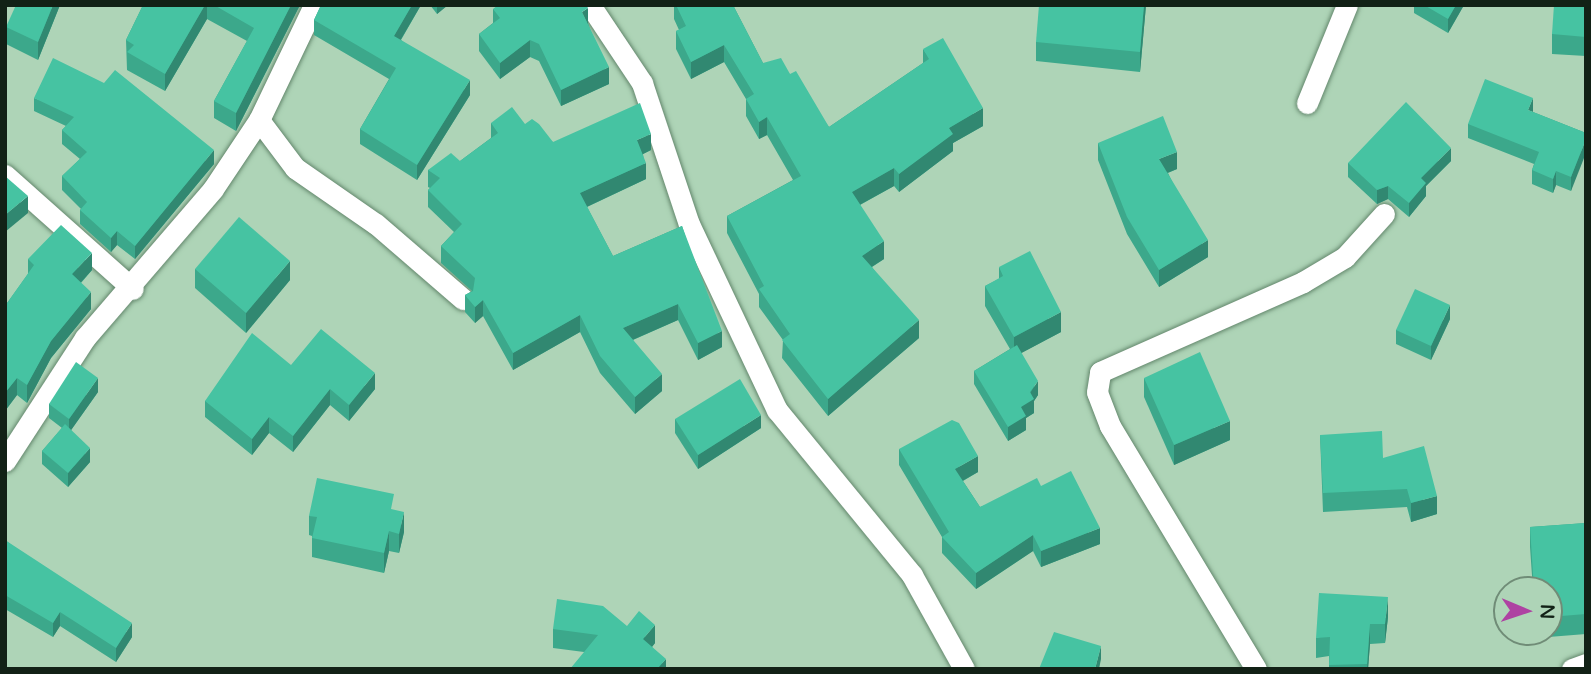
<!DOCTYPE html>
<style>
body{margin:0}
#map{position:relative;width:1591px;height:674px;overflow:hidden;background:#aed4b7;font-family:"Varela Round",sans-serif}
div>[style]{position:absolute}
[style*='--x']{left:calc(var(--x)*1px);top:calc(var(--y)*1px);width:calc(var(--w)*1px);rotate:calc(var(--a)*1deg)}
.roads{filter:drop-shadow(0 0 2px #63876c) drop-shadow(0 0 2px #63876c)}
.minor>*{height:21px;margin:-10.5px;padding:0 10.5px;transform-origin:10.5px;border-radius:10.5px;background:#fff}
.wall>*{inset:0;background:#3ca88b}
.shaded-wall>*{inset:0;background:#318871}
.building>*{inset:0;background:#46c3a2}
span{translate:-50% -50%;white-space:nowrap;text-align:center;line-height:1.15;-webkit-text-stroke:5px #aed4b7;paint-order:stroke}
.frame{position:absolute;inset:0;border:7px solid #122116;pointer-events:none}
.north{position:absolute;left:1493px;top:576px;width:70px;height:70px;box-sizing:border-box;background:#aed4b7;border:2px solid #708c77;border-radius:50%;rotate:92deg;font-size:19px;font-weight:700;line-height:28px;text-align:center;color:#122116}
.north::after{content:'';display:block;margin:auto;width:24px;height:32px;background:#ae42a2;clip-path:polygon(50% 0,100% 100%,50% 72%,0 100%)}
</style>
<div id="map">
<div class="roads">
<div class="minor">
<div style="--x:590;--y:5;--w:94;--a:56.3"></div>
<div style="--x:642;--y:83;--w:149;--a:71.6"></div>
<div style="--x:689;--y:224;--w:206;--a:64.7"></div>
<div style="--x:777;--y:410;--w:213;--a:50.7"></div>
<div style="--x:912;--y:575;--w:107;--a:61"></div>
<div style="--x:1307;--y:103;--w:106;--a:-67.8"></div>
<div style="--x:259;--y:120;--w:60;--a:53.1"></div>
<div style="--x:295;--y:168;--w:98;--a:34.7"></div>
<div style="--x:376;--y:224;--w:115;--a:40.8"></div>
<div style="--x:5;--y:175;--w:171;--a:41.7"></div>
<div style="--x:5;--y:461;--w:147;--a:-57"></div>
<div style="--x:85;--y:338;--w:196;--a:-49.3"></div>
<div style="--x:213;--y:189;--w:83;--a:-56.3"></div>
<div style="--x:259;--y:120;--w:127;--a:-64.4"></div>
<div style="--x:1256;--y:669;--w:283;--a:-121"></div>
<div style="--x:1110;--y:426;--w:36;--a:-111"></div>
<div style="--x:1097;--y:392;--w:20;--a:-81"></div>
<div style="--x:1100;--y:372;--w:222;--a:-23.9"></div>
<div style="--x:1303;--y:282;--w:49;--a:-30.8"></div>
<div style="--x:1345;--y:257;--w:58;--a:-47.8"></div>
<div style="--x:1572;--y:669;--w:15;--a:-20"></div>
</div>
</div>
<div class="wall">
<div style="clip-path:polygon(60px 5px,38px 60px,6px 44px,6px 27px)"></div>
<div style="clip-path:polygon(143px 5px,300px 5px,236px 131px,214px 118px,214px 101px,247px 41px,207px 19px,165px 91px,127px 70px,126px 40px)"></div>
<div style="clip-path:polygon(321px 5px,421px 5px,401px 40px,470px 95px,417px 180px,360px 144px,360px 129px,389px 79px,314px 35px,314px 20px)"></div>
<div style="clip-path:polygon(430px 5px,448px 5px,437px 14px)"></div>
<div style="clip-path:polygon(674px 5px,733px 5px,763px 63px,790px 74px,829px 127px,923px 63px,923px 49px,983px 126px,953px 143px,953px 151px,899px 192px,894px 186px,860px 205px,884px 259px,872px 267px,919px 338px,828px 416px,782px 358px,783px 340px,759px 307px,759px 294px,727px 233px,727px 216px,793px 180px,767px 135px,759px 139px,746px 116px,746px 99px,724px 62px,691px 79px,676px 49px,676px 31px,679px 30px,674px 19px)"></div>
<div style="clip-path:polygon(1146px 5px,1140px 72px,1036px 61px,1036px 42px)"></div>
<div style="clip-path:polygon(1414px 5px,1464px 5px,1448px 33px,1414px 13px)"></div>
<div style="clip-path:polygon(1586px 5px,1586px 56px,1552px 54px,1552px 34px)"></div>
<div style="clip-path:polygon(493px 9px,588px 23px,609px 84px,561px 106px,539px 61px,530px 57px,500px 79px,479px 51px,479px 34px,493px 23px)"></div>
<div style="clip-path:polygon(34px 98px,214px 164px,135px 259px,117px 245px,111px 252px,80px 224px,80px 210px,81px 209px,62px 190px,62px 176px,80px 159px,62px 144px,62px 130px,66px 126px,34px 111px)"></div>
<div style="clip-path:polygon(1533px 112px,1586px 133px,1571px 191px,1556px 185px,1553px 193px,1532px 184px,1532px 170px,1534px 164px,1468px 138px,1468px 124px)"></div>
<div style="clip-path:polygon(491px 123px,525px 124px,553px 142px,651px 150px,643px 154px,646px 179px,587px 207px,613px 256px,682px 226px,722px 347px,698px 360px,678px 320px,633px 340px,662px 391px,635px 414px,600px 373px,580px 332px,513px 370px,483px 316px,475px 323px,465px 312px,465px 295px,472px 291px,441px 263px,441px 246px,454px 232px,428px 207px,428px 190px,430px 188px,428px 187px,428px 170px,460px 161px,491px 138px)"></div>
<div style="clip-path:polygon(1098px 143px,1177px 169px,1168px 173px,1208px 257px,1159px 287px,1127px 234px,1098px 160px)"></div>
<div style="clip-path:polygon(1451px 161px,1426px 186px,1426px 196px,1409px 217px,1388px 199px,1377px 204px,1348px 177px,1348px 163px)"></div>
<div style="clip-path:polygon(28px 259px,92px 270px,81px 283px,91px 309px,51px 358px,27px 403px,17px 395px,5px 411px,5px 306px,28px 274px)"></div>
<div style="clip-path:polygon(999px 267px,1061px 332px,1021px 353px,1038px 395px,1034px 401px,1034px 413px,1026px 418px,1026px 430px,1008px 441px,974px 384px,974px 371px,1010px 349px,985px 306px,985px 286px,999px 279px)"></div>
<div style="clip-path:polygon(195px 269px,290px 280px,246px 333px,195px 288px)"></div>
<div style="clip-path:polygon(1450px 319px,1431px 360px,1396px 344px,1396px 330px)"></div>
<div style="clip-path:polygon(291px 365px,375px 389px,349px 421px,330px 405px,293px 452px,269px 433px,252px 455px,205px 417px,205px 401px)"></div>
<div style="clip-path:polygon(1144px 378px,1230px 440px,1174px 465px,1144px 397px)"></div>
<div style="clip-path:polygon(98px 392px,71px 430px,90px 462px,68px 487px,42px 464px,42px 451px,62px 428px,49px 418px,49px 404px)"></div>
<div style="clip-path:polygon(675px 419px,761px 428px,698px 469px,675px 433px)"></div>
<div style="clip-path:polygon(1320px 435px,1383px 458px,1437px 514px,1411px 522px,1407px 507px,1323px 512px)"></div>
<div style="clip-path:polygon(899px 449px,978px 472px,963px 481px,980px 507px,1041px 486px,1100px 544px,1041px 567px,1033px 551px,976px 589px,942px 553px,942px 537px,899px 465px)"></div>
<div style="clip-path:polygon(394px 510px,404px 532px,399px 553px,389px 551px,384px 573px,312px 557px,312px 536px,309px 535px,309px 516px)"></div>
<div style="clip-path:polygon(1586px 523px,1586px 634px,1536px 638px,1536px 632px,1549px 632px,1549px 590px,1533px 590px,1530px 547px,1530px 527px)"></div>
<div style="clip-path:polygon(5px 540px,132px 637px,116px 662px,60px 626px,53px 637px,5px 609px)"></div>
<div style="clip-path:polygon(1388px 617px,1385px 643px,1370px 644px,1368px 669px,1329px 669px,1329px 656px,1316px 658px,1316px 638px)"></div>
<div style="clip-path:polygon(627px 626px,655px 643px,652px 647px,666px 669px,584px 652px,553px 648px,553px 629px)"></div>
</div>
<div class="shaded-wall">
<div style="clip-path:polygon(53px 5px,60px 5px,38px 60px,38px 42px)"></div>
<div style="clip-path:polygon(205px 5px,207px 5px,207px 19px,165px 91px,165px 74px)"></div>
<div style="clip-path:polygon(291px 5px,300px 5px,236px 131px,236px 113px)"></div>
<div style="clip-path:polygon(412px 5px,421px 5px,394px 51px,394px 36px)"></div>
<div style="clip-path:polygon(437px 5px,448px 5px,437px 14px)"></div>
<div style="clip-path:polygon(1144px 5px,1146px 5px,1140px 72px,1140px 52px)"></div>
<div style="clip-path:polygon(1456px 5px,1464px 5px,1448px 33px,1448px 19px)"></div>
<div style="clip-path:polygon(588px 8px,588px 25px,582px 12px)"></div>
<div style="clip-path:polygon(530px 40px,530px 57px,500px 79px,500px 63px)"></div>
<div style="clip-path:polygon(724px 45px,724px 62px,691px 79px,691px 62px)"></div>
<div style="clip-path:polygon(609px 67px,609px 84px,561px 106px,561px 90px)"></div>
<div style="clip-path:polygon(470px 80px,470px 95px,417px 180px,417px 165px)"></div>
<div style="clip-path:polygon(1533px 98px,1533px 112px,1528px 110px)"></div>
<div style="clip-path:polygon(983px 108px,983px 126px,953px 143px,953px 151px,899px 192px,899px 174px,949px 128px)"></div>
<div style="clip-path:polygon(767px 117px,767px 135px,759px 139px,759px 122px)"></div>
<div style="clip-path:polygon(651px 134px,651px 150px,637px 157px,637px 140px)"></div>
<div style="clip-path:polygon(1586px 139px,1586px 153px,1571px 191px,1571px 177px)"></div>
<div style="clip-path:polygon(1451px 148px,1451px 161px,1426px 186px,1426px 196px,1409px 217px,1409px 203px,1421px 178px)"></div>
<div style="clip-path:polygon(214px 150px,214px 164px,135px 259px,135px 246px)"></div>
<div style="clip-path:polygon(1177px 152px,1177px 169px,1159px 176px,1159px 159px)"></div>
<div style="clip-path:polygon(646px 163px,646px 179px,580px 210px,580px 193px)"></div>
<div style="clip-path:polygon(894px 168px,894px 186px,852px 209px,852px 192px)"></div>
<div style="clip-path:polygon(1556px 171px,1556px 185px,1553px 193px,1553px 179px)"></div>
<div style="clip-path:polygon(1388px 186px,1388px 199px,1377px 204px,1377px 190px)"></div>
<div style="clip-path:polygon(28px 196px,28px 213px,5px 232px,5px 215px)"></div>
<div style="clip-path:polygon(117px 231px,117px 245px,111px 252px,111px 238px)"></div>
<div style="clip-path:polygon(1208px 240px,1208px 257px,1159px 287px,1159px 270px)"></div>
<div style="clip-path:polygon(884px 241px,884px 259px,862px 273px,862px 256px)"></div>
<div style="clip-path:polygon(92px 253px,92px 270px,72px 292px,72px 274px)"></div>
<div style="clip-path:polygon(290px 261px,290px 280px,246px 333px,246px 313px)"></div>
<div style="clip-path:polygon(91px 292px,91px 309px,51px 358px,27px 403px,27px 385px,51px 341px)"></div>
<div style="clip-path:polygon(483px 300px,483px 316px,475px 323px,475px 307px)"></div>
<div style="clip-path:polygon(678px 304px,678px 320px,623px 344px,623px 328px)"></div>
<div style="clip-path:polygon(1450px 305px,1450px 319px,1431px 360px,1431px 346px)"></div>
<div style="clip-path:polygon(1061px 312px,1061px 332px,1014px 357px,1014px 337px)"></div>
<div style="clip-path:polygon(580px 315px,580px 332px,513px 370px,513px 353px)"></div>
<div style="clip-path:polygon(919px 320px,919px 338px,828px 416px,828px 399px)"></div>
<div style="clip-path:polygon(722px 331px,722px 347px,698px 360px,698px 343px)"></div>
<div style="clip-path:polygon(375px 373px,375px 389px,349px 421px,349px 405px)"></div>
<div style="clip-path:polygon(662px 374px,662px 391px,635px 414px,635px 397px)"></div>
<div style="clip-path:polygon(17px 378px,17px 395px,5px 411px,5px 393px)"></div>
<div style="clip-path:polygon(98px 378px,98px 392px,69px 433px,69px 419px)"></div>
<div style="clip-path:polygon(1038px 381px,1038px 395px,1034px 401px,1034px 413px,1026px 418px,1026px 430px,1008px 441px,1008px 427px)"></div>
<div style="clip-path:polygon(330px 389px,330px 405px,293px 452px,293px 436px)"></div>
<div style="clip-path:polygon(761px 415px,761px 428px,698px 469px,698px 455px)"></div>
<div style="clip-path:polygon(269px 417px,269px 433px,252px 455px,252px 439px)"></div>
<div style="clip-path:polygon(1230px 421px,1230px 440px,1174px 465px,1174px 445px)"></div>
<div style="clip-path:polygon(90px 448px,90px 462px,68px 487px,68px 473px)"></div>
<div style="clip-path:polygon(978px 456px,978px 472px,955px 485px,955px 469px)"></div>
<div style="clip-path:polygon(1437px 496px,1437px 514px,1411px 522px,1411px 503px)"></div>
<div style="clip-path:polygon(404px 512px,404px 532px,399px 553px,399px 534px)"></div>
<div style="clip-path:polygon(1100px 528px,1100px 544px,1041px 567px,1041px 551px)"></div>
<div style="clip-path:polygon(389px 531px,389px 551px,384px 573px,384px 553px)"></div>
<div style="clip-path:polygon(1033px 535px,1033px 551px,976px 589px,976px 573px)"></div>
<div style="clip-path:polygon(1388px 597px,1388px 617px,1385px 643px,1385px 624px)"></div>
<div style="clip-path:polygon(60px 612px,60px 626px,53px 637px,53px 623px)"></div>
<div style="clip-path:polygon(132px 623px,132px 637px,116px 662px,116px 648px)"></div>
<div style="clip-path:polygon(1370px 624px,1370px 644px,1368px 669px,1367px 669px)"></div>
<div style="clip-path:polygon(655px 625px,655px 643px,643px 658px,643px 639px)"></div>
<div style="clip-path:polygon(1101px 646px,1101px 659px,1099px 669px,1095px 669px)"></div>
<div style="clip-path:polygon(666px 659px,666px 669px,657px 669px)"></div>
</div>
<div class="building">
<div style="clip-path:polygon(16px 5px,53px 5px,38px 42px,6px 27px)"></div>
<div style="clip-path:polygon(143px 5px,205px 5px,165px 74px,127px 52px,134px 45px,126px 40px)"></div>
<div style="clip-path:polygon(214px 5px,291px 5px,236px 113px,214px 101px,254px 28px)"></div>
<div style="clip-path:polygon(321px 5px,412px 5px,394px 36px,470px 80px,417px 165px,360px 129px,396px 68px,314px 20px)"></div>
<div style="clip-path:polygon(498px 5px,586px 5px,588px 8px,582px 12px,609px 67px,561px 90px,539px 44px,530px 40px,500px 63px,479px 34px,500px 18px,493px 9px)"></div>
<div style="clip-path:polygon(676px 5px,733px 5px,763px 63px,781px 58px,790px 74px,796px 71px,829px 127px,929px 59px,923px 49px,943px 38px,983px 108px,949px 128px,953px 134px,899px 174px,894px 168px,852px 192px,884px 241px,862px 256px,919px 320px,828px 399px,782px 340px,790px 334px,759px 289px,764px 286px,727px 216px,801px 176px,767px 117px,759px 122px,746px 99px,754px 94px,724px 45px,691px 62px,676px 31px,686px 26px)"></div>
<div style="clip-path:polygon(1039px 5px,1144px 5px,1140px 52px,1036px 42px)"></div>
<div style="clip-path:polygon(1424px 5px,1456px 5px,1448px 19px)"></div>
<div style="clip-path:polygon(1554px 5px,1586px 5px,1586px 37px,1552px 34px)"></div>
<div style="clip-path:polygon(53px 58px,104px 83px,115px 70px,214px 150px,135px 246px,117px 231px,111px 238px,80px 210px,87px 202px,62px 176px,87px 152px,62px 130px,74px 117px,34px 98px)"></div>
<div style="clip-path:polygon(1485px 79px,1533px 98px,1528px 110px,1586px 133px,1586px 139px,1571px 177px,1556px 171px,1553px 179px,1532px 170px,1539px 152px,1468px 124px)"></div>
<div style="clip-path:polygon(1406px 102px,1451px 148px,1421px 178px,1426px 183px,1409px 203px,1388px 186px,1377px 190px,1348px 163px)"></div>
<div style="clip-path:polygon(640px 103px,651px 134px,637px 140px,646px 163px,580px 193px,613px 256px,682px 226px,722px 331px,698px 343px,678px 304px,623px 328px,662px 374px,635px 397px,600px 356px,580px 315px,513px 353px,483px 300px,475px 307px,465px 295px,473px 291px,475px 278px,441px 246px,462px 224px,428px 190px,440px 178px,428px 170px,451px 153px,460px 161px,498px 133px,491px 123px,512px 107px,525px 124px,532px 119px,539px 124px,553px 142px)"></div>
<div style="clip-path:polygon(1163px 116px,1177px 152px,1159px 159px,1208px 240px,1159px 270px,1127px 217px,1098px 143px)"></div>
<div style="clip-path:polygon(5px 176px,28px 196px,5px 215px)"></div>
<div style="clip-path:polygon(239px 217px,290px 261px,246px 313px,195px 269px)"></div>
<div style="clip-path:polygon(61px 225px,92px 253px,72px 274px,91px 292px,51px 341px,27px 385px,17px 378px,5px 393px,5px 306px,34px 265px,28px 259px)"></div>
<div style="clip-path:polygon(1030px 251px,1061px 312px,1014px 337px,985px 286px,1003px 276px,999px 267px)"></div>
<div style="clip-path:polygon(1415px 289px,1450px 305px,1431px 346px,1396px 330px)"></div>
<div style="clip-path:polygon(321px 329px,375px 373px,349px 405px,330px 389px,293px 436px,269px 417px,252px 439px,205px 401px,252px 333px,291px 365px)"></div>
<div style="clip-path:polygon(1017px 345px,1038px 381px,1030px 392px,1034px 399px,1021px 407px,1026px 416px,1008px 427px,974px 371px)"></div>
<div style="clip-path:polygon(1200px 352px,1230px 421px,1174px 445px,1144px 378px)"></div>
<div style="clip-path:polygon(76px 362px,98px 378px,69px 419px,49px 404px)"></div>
<div style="clip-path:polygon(740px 379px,761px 415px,698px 455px,675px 419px)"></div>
<div style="clip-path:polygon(952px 420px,959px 423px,978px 456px,955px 469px,980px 507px,1037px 478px,1041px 486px,1071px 471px,1100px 528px,1041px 551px,1033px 535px,976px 573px,942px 537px,949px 532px,899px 449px)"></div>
<div style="clip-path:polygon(65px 424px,90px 448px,68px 473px,42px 451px)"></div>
<div style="clip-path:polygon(1382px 431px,1383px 458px,1424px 446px,1437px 496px,1411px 503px,1407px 489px,1323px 493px,1320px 435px)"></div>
<div style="clip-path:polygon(317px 478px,394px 494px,391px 509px,404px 512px,399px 534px,389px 531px,384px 553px,312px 538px,317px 517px,309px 516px)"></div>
<div style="clip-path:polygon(1586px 523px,1586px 614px,1549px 617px,1549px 590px,1534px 590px,1530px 527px)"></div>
<div style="clip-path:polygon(5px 540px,132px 623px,116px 648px,60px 612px,53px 623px,5px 595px)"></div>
<div style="clip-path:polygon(1319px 593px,1388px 597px,1385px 624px,1370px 624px,1367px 664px,1329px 665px,1330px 637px,1316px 638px)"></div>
<div style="clip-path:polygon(557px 599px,603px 606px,627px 626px,639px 611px,655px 625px,643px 639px,666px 659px,657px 669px,570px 669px,598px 635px,553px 629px)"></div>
<div style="clip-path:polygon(1054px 632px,1101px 646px,1095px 669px,1039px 669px)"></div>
</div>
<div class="frame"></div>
<div class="north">N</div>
</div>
